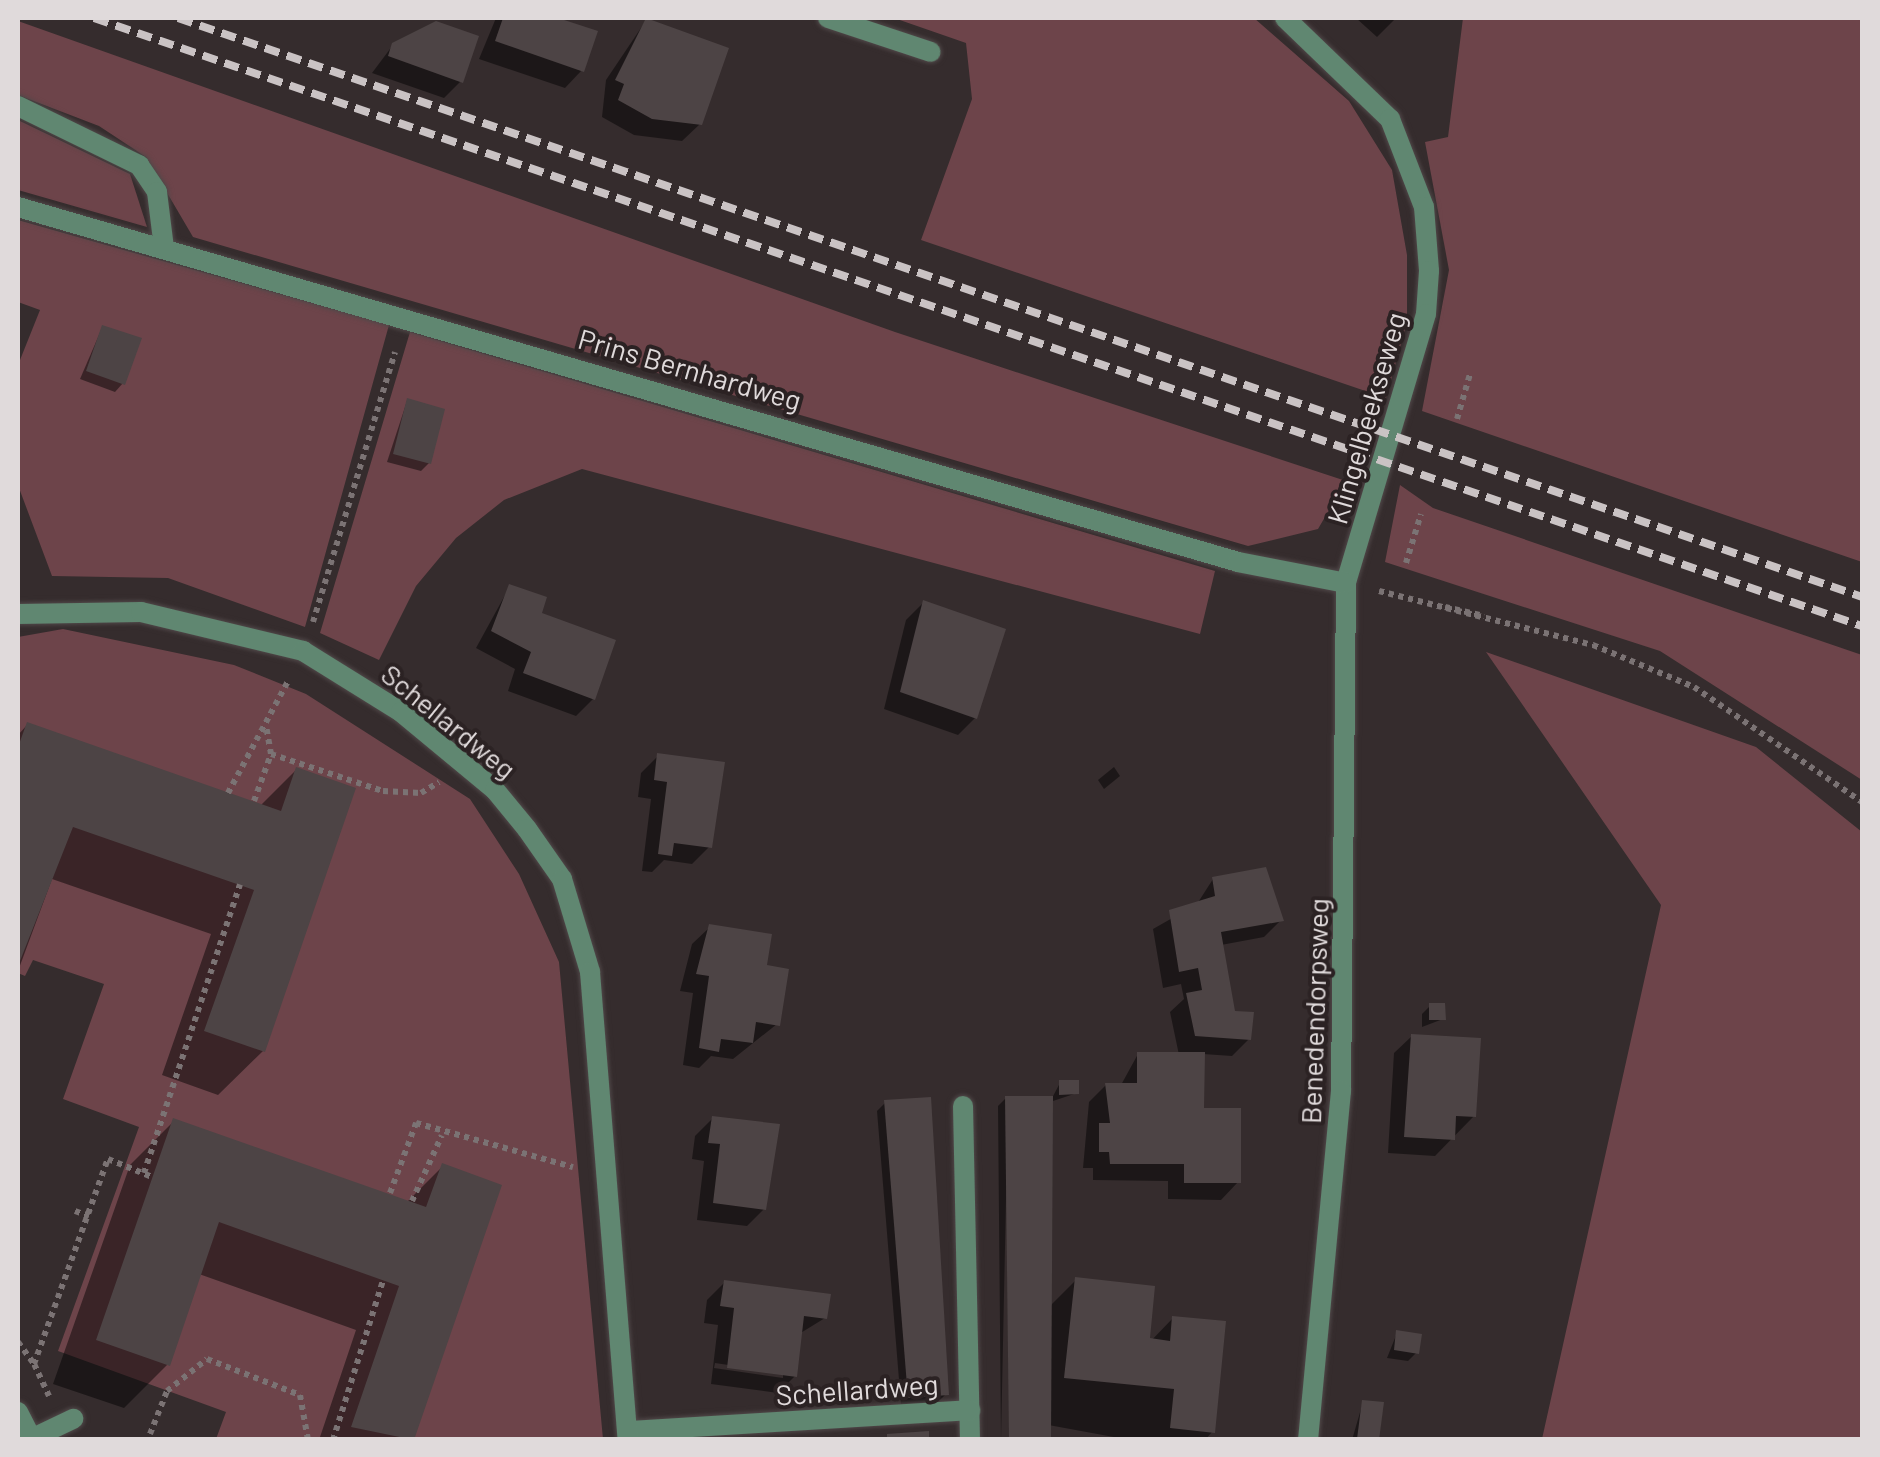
<!DOCTYPE html>
<style>
body{margin:0}
#map{position:relative;width:1880px;height:1457px;overflow:hidden;background:#352c2d;font-family:Barlow,sans-serif}
div>[style]{position:absolute}
[style*='--x']{left:calc(var(--x)*1px);top:calc(var(--y)*1px);width:calc(var(--w)*1px);rotate:calc(var(--a)*1deg)}
.green>*{inset:0;background:#6d444a}
.shadow>*{inset:0;background:#0007}
.building>*{inset:0;background:#4d4445}
.path>*{height:6px;margin-top:-3px;transform-origin:0;background:repeating-linear-gradient(90deg,#7b7374 0 5px,transparent 0 10px)}
.roads{filter:drop-shadow(0 0 2px #504849) drop-shadow(0 0 2px #504849)}
.lane>*{height:20px;margin:-10px;padding:0 10px;transform-origin:10px;border-radius:10px;background:#608771}
.street>*{height:20px;margin:-10px;padding:0 10px;transform-origin:10px;border-radius:10px;background:#608771}
.rail>*{height:8px;margin-top:-4px;transform-origin:0;background:repeating-linear-gradient(90deg,#cac3c4 0 15px,transparent 0 23px)}
span{translate:-50% -50%;white-space:nowrap;text-align:center;line-height:1.15;-webkit-text-stroke:8px #2b2223;paint-order:stroke}
.street-label{font-size:28px;color:#e0dadb}
.frame{position:absolute;inset:0;border:20px solid #e0dadb;pointer-events:none}
</style>
<div id="map">
<div class="green">
<div style="clip-path:polygon(894px 18px,1254px 18px,1349px 101px,1392px 170px,1407px 255px,1407px 322px,1386px 398px,921px 240px,972px 99px,966px 43px)"></div>
<div style="clip-path:polygon(1463px 18px,1862px 18px,1862px 562px,1422px 411px,1449px 270px,1425px 142px,1448px 137px)"></div>
<div style="clip-path:polygon(18px 21px,895px 332px,1346px 481px,1318px 529px,1248px 546px,193px 237px,146px 157px,99px 126px,18px 95px)"></div>
<div style="clip-path:polygon(18px 120px,130px 174px,147px 227px,18px 190px)"></div>
<div style="clip-path:polygon(18px 220px,389px 325px,305px 627px,168px 578px,52px 576px,19px 488px,18px 365px,40px 310px,18px 302px)"></div>
<div style="clip-path:polygon(410px 332px,1215px 571px,1200px 634px,582px 469px,504px 500px,456px 538px,416px 586px,379px 660px,320px 633px)"></div>
<div style="clip-path:polygon(1400px 485px,1433px 508px,1862px 655px,1862px 780px,1660px 651px,1385px 562px)"></div>
<div style="clip-path:polygon(63px 629px,234px 665px,306px 694px,470px 799px,519px 874px,559px 962px,603px 1439px,216px 1439px,226px 1412px,58px 1351px,139px 1127px,63px 1099px,104px 984px,33px 960px,25px 976px,18px 973px,18px 637px)"></div>
<div style="clip-path:polygon(1486px 652px,1756px 747px,1862px 832px,1862px 1439px,1542px 1439px,1661px 905px)"></div>
</div>
<div class="shadow">
<div style="clip-path:polygon(496px 18px,550px 18px,595px 33px,582px 70px,565px 88px,479px 59px)"></div>
<div style="clip-path:polygon(1356px 18px,1396px 18px,1377px 37px)"></div>
<div style="clip-path:polygon(647px 19px,700px 124px,682px 141px,634px 135px,602px 117px,606px 80px)"></div>
<div style="clip-path:polygon(393px 45px,461px 81px,444px 98px,372px 73px)"></div>
<div style="clip-path:polygon(102px 328px,123px 383px,115px 392px,80px 379px)"></div>
<div style="clip-path:polygon(407px 401px,429px 463px,421px 471px,387px 462px)"></div>
<div style="clip-path:polygon(510px 586px,593px 699px,576px 716px,508px 691px,515px 669px,476px 648px)"></div>
<div style="clip-path:polygon(923px 603px,975px 718px,958px 735px,884px 709px,906px 620px)"></div>
<div style="clip-path:polygon(27px 725px,260px 806px,296px 770px,263px 1051px,218px 1095px,162px 1075px,211px 934px,52px 879px,18px 971px,18px 735px)"></div>
<div style="clip-path:polygon(658px 756px,709px 847px,692px 864px,664px 860px,652px 872px,642px 871px,651px 799px,638px 797px,641px 773px)"></div>
<div style="clip-path:polygon(1114px 767px,1120px 776px,1104px 789px,1098px 780px)"></div>
<div style="clip-path:polygon(1213px 879px,1281px 920px,1264px 937px,1221px 945px,1233px 1013px,1249px 1039px,1232px 1056px,1203px 1054px,1201px 1110px,1238px 1182px,1221px 1200px,1168px 1199px,1168px 1181px,1093px 1180px,1093px 1168px,1083px 1168px,1089px 1102px,1106px 1085px,1121px 1085px,1138px 1054px,1179px 1055px,1170px 1012px,1184px 999px,1181px 984px,1163px 988px,1153px 929px,1197px 904px)"></div>
<div style="clip-path:polygon(710px 927px,764px 967px,777px 1024px,733px 1059px,711px 1056px,699px 1068px,683px 1065px,693px 993px,680px 991px,692px 944px)"></div>
<div style="clip-path:polygon(1430px 1006px,1443px 1019px,1422px 1027px,1422px 1014px)"></div>
<div style="clip-path:polygon(1412px 1036px,1474px 1116px,1435px 1156px,1388px 1153px,1394px 1053px)"></div>
<div style="clip-path:polygon(1060px 1083px,1077px 1093px,1050px 1102px,1046px 1310px,1076px 1280px,1147px 1345px,1173px 1318px,1212px 1432px,1205px 1440px,1130px 1440px,1043px 1424px,1008px 1103px,1001px 1440px,998px 1106px,1006px 1098px,1052px 1098px)"></div>
<div style="clip-path:polygon(885px 1103px,946px 1394px,938px 1402px,901px 1404px,877px 1111px)"></div>
<div style="clip-path:polygon(713px 1118px,764px 1209px,747px 1226px,697px 1220px,704px 1161px,692px 1159px,695px 1136px)"></div>
<div style="clip-path:polygon(174px 1121px,406px 1203px,443px 1166px,412px 1440px,319px 1440px,356px 1330px,199px 1274px,168px 1364px,124px 1408px,53px 1384px,130px 1165px)"></div>
<div style="clip-path:polygon(evenodd,725px 1282px,825px 1318px,799px 1334px,795px 1376px,778px 1393px,711px 1384px,718px 1325px,704px 1323px,707px 1300px,725px 1282px,715px 1363px,783px 1373px,783px 1378px,714px 1368px,715px 1363px)"></div>
<div style="clip-path:polygon(1397px 1333px,1416px 1353px,1408px 1361px,1387px 1358px)"></div>
<div style="clip-path:polygon(1363px 1402px,1376px 1440px,1352px 1440px)"></div>
</div>
<div class="building">
<div style="clip-path:polygon(503px 18px,558px 18px,598px 31px,584px 72px,495px 41px)"></div>
<div style="clip-path:polygon(646px 18px,729px 48px,702px 125px,652px 119px,618px 100px,624px 84px,615px 80px)"></div>
<div style="clip-path:polygon(436px 21px,479px 36px,463px 83px,388px 56px,392px 43px)"></div>
<div style="clip-path:polygon(102px 325px,142px 338px,125px 385px,86px 371px)"></div>
<div style="clip-path:polygon(407px 398px,445px 409px,431px 464px,393px 454px)"></div>
<div style="clip-path:polygon(509px 584px,547px 597px,542px 613px,616px 640px,595px 700px,523px 673px,531px 652px,491px 631px)"></div>
<div style="clip-path:polygon(923px 600px,1006px 629px,977px 719px,900px 692px)"></div>
<div style="clip-path:polygon(27px 722px,281px 811px,296px 767px,356px 788px,265px 1052px,204px 1031px,254px 890px,73px 827px,18px 966px,18px 747px)"></div>
<div style="clip-path:polygon(657px 753px,725px 762px,712px 848px,674px 843px,672px 856px,658px 854px,667px 782px,654px 780px)"></div>
<div style="clip-path:polygon(1266px 867px,1284px 921px,1221px 932px,1235px 1011px,1254px 1012px,1251px 1040px,1195px 1036px,1186px 993px,1202px 990px,1198px 968px,1179px 972px,1169px 910px,1215px 896px,1212px 877px)"></div>
<div style="clip-path:polygon(709px 924px,772px 934px,767px 965px,789px 969px,780px 1026px,756px 1022px,753px 1043px,721px 1039px,719px 1052px,699px 1048px,709px 976px,696px 974px)"></div>
<div style="clip-path:polygon(1429px 1003px,1445px 1003px,1446px 1020px,1429px 1020px)"></div>
<div style="clip-path:polygon(1411px 1034px,1481px 1038px,1476px 1117px,1456px 1116px,1455px 1140px,1404px 1137px)"></div>
<div style="clip-path:polygon(1137px 1052px,1205px 1052px,1204px 1108px,1241px 1108px,1241px 1183px,1184px 1183px,1184px 1164px,1110px 1164px,1109px 1152px,1099px 1152px,1099px 1123px,1110px 1123px,1105px 1083px,1137px 1083px)"></div>
<div style="clip-path:polygon(1059px 1080px,1079px 1080px,1079px 1094px,1059px 1095px)"></div>
<div style="clip-path:polygon(1005px 1096px,1053px 1096px,1051px 1440px,1009px 1440px)"></div>
<div style="clip-path:polygon(931px 1097px,949px 1395px,908px 1398px,884px 1100px)"></div>
<div style="clip-path:polygon(712px 1116px,780px 1124px,766px 1210px,713px 1203px,720px 1144px,708px 1143px)"></div>
<div style="clip-path:polygon(173px 1118px,426px 1207px,442px 1163px,502px 1185px,414px 1440px,351px 1427px,399px 1286px,219px 1222px,170px 1366px,96px 1340px)"></div>
<div style="clip-path:polygon(1075px 1277px,1155px 1286px,1150px 1338px,1170px 1341px,1172px 1316px,1226px 1321px,1215px 1433px,1170px 1428px,1174px 1389px,1064px 1378px)"></div>
<div style="clip-path:polygon(724px 1280px,831px 1294px,827px 1319px,804px 1316px,797px 1377px,727px 1368px,734px 1308px,720px 1306px)"></div>
<div style="clip-path:polygon(1396px 1330px,1422px 1334px,1419px 1354px,1394px 1350px)"></div>
<div style="clip-path:polygon(1362px 1400px,1384px 1402px,1379px 1440px,1357px 1439px)"></div>
<div style="clip-path:polygon(929px 1431px,929px 1440px,887px 1440px,887px 1434px)"></div>
</div>
<div class="path">
<div style="--x:1457;--y:419;--w:47;--a:-73.9"></div>
<div style="--x:1406;--y:563;--w:51;--a:-73"></div>
<div style="--x:1379;--y:591;--w:221;--a:14.2"></div>
<div style="--x:1593;--y:645;--w:109;--a:22.6"></div>
<div style="--x:1694;--y:687;--w:204;--a:34.4"></div>
<div style="--x:1445;--y:607;--w:40;--a:13"></div>
<div style="--x:313;--y:622;--w:282;--a:-73.1"></div>
<div style="--x:271;--y:754;--w:118;--a:18.3"></div>
<div style="--x:383;--y:791;--w:38;--a:3"></div>
<div style="--x:421;--y:793;--w:21;--a:-31"></div>
<div style="--x:228;--y:793;--w:129;--a:-61.8"></div>
<div style="--x:254;--y:801;--w:50;--a:-70.1"></div>
<div style="--x:271;--y:754;--w:29;--a:-100"></div>
<div style="--x:144;--y:1173;--w:304;--a:-71.6"></div>
<div style="--x:390;--y:1193;--w:75;--a:-69.6"></div>
<div style="--x:416;--y:1123;--w:163;--a:15.7"></div>
<div style="--x:412;--y:1201;--w:72;--a:-65.6"></div>
<div style="--x:75;--y:1211;--w:15;--a:20"></div>
<div style="--x:18;--y:1342;--w:27;--a:54"></div>
<div style="--x:49;--y:1396;--w:35;--a:-115"></div>
<div style="--x:34;--y:1364;--w:218;--a:-70.2"></div>
<div style="--x:108;--y:1159;--w:48;--a:22.2"></div>
<div style="--x:150;--y:1434;--w:46;--a:-68.4"></div>
<div style="--x:167;--y:1391;--w:51;--a:-38.7"></div>
<div style="--x:207;--y:1359;--w:100;--a:21.2"></div>
<div style="--x:300;--y:1395;--w:46;--a:79.9"></div>
<div style="--x:333;--y:1440;--w:168;--a:-72.6"></div>
</div>
<div class="roads">
<div class="lane">
<div style="--x:828;--y:18;--w:108;--a:18.3"></div>
<div style="--x:18;--y:106;--w:135;--a:26"></div>
<div style="--x:139;--y:165;--w:32;--a:56"></div>
<div style="--x:157;--y:192;--w:56;--a:82.9"></div>
<div style="--x:963;--y:1106;--w:334;--a:88.8"></div>
<div style="--x:628;--y:1431;--w:343;--a:-3.5"></div>
<div style="--x:31;--y:1439;--w:47;--a:-25.5"></div>
</div>
<div class="street">
<div style="--x:1285;--y:18;--w:146;--a:43.9"></div>
<div style="--x:1390;--y:119;--w:94;--a:68.9"></div>
<div style="--x:1424;--y:207;--w:64;--a:85.5"></div>
<div style="--x:1429;--y:271;--w:43;--a:94"></div>
<div style="--x:1426;--y:314;--w:281;--a:106.6"></div>
<div style="--x:1346;--y:583;--w:508;--a:90.56"></div>
<div style="--x:1341;--y:1091;--w:351;--a:95.4"></div>
<div style="--x:18;--y:207;--w:1271;--a:16.22"></div>
<div style="--x:1238;--y:562;--w:110;--a:11"></div>
<div style="--x:18;--y:614;--w:123;--a:-0.9"></div>
<div style="--x:141;--y:612;--w:167;--a:13.5"></div>
<div style="--x:303;--y:651;--w:115;--a:31.9"></div>
<div style="--x:401;--y:712;--w:122;--a:39.7"></div>
<div style="--x:495;--y:790;--w:50;--a:50.6"></div>
<div style="--x:527;--y:829;--w:61;--a:55"></div>
<div style="--x:562;--y:879;--w:97;--a:73.2"></div>
<div style="--x:590;--y:972;--w:470;--a:85.4"></div>
<div style="--x:18;--y:1412;--w:31;--a:63"></div>
</div>
</div>
<div class="rail">
<div style="--x:94;--y:18;--w:1870;--a:18.98"></div>
<div style="--x:178;--y:18;--w:1781;--a:18.97"></div>
</div>
<div class="street-label">
<span style="left:690px;top:369px;rotate:16deg">Prins Bernhardweg</span>
<span style="left:1366px;top:418px;rotate:-74deg">Klingelbeekseweg</span>
<span style="left:449px;top:721px;rotate:39deg">Schellardweg</span>
<span style="left:1314px;top:1011px;rotate:-88deg">Benedendorpsweg</span>
<span style="left:857px;top:1389px;rotate:-4deg">Schellardweg</span>
</div>
<div class="frame"></div>
</div>
